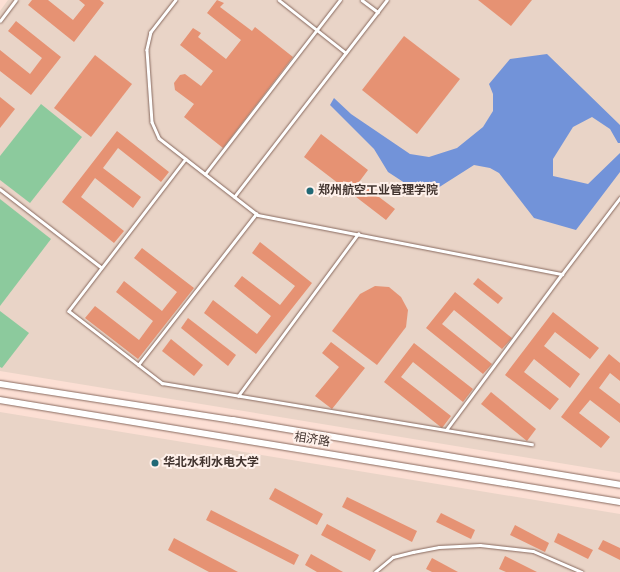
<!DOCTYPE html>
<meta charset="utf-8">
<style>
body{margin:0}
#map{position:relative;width:620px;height:572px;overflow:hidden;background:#fcdfd4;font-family:"Times New Roman","Noto Sans SC",serif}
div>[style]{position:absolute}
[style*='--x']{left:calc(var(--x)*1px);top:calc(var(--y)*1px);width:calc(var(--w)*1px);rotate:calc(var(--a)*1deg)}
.education>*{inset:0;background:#e9d4c7}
.green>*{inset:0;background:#8cca9d}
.water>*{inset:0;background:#7293d9}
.building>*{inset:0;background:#e69273}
.roads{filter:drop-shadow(0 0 1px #88695e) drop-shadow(0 0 1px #88695e)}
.service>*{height:2.5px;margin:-1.25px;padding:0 1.25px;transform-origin:1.25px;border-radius:1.25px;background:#fff}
.minor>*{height:5.5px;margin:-2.75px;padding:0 2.75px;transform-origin:2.75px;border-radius:2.75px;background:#fff}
.dots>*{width:11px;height:11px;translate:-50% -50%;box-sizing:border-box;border:2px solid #fef0ea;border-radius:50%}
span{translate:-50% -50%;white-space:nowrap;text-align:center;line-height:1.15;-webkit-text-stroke:4px #fef0ea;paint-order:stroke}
.poi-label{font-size:12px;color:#42342f;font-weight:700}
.left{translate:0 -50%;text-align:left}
.street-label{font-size:12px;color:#42342f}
</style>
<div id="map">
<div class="education">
<div style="clip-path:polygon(8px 0,620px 0,620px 473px,0 371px,0 11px)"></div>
<div style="clip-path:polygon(0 412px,620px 514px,620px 572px,0 572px)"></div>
</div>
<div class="green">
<div style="clip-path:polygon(41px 104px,82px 137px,30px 203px,0 180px,0 156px)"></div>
<div style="clip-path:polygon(0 199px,51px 239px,0 306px)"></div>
<div style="clip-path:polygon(0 311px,29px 333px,2px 368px,0 367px)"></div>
</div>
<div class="water">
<div style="clip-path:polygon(547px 54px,620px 125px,620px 143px,618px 143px,610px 129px,592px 117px,573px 127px,553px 159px,553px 176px,588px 184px,620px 153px,620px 172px,576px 230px,534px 218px,499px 173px,490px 168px,474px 165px,430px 193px,414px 189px,388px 172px,374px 149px,330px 105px,334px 98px,351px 114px,410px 154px,429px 157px,457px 148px,483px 127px,493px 111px,493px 94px,489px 84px,510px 59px)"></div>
</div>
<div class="building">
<div style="clip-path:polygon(32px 0,48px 0,73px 20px,85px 5px,79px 0,100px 0,104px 3px,74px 42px,28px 5px)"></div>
<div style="clip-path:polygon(217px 0,224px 3px,220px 7px,252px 31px,255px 27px,293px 57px,223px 148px,184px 117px,194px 104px,175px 90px,174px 83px,180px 75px,185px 74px,201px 86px,213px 71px,180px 45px,193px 28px,201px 33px,198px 37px,226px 59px,241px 40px,207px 13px)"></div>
<div style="clip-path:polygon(478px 0,532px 0,511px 26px)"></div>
<div style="clip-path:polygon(16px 21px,61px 57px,31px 95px,0 71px,0 50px,30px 74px,42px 58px,8px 31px)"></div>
<div style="clip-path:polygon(404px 36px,460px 79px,417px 134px,362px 90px)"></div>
<div style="clip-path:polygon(95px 55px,132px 84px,91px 137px,54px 108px)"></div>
<div style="clip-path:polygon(0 97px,15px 109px,0 128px)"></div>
<div style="clip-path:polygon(117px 131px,169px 172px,161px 182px,118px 148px,103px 168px,141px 197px,133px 208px,95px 178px,81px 197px,124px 231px,114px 243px,62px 202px)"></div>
<div style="clip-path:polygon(321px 134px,368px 170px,359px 182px,395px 209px,386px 220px,304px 157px)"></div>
<div style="clip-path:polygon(260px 242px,312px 283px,256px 354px,204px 313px,213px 300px,257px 334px,271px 316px,234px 286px,242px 276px,280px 305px,295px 286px,252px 253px)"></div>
<div style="clip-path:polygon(142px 248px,194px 288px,138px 359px,85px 318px,95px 306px,139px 340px,153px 321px,116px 292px,124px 281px,162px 311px,177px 292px,134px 258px)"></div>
<div style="clip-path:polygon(478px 278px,503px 298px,498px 304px,473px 284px)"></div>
<div style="clip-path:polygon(375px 286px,389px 287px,401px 297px,408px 310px,406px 327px,377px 365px,332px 331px,360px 294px)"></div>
<div style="clip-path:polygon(455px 292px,512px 338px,502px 349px,454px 310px,442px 324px,492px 364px,483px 374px,426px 328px)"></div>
<div style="clip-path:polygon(553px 312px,599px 348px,590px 359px,555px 332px,544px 346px,580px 374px,570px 388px,534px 359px,524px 372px,559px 399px,550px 410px,505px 375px)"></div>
<div style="clip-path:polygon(188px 318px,236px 355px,228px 366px,181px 328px)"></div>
<div style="clip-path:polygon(171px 339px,203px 365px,194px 376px,162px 351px)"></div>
<div style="clip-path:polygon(331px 342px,365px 368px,332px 409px,315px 396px,339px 367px,322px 353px)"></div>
<div style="clip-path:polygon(414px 343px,473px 389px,463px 402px,413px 362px,401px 377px,451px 416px,442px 428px,384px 382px)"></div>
<div style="clip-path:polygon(609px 354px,620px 363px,620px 381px,610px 373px,599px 388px,620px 404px,620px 423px,590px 400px,579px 413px,610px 437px,601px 448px,561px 417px)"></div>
<div style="clip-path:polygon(491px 392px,536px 429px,527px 441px,481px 404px)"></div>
<div style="clip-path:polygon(275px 488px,323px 514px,317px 525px,269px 499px)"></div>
<div style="clip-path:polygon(347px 497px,417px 531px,412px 542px,342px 507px)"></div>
<div style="clip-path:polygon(211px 510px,299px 555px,294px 565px,206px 520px)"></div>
<div style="clip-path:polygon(441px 513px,475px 530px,471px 539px,436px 522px)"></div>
<div style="clip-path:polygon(327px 524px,376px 550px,370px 561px,321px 535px)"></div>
<div style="clip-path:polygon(515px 525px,549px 543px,545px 552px,510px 535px)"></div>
<div style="clip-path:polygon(558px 533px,593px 550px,588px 559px,554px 542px)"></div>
<div style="clip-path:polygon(174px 538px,238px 572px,209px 572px,168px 550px)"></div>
<div style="clip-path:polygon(603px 540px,620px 548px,620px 560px,598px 549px)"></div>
<div style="clip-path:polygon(311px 554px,343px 572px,317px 572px,305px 565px)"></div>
<div style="clip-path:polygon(505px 556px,537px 572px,506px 572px,499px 569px)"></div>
<div style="clip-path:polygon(432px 558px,458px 572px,432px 572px,426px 569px)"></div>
</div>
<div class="roads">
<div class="service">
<div style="--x:176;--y:0;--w:41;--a:128"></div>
<div style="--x:151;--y:32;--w:18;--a:103"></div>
<div style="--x:147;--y:50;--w:72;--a:86"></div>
<div style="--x:152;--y:122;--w:17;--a:66"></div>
<div style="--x:159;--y:138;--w:125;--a:37.9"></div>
<div style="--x:258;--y:215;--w:310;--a:11"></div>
<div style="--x:562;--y:274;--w:96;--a:-52.7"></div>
<div style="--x:279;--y:0;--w:85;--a:38.3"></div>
<div style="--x:362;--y:0;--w:20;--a:37"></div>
<div style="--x:0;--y:21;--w:26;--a:-53"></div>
<div style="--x:186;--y:159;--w:192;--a:127.6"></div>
<div style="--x:69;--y:311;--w:118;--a:37.7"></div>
<div style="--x:162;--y:383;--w:375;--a:9.4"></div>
<div style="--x:205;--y:174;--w:220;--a:-52.2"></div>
<div style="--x:0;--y:189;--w:128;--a:37.7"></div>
<div style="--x:234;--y:197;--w:249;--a:-52.2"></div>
<div style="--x:138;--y:365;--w:192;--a:-52"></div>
<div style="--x:238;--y:396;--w:202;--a:-53.5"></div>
<div style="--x:446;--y:430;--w:194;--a:-53.4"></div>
<div style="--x:375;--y:572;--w:23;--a:-40"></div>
<div style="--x:393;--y:557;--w:21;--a:-14"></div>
<div style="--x:413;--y:552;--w:26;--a:-11"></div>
<div style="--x:439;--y:547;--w:41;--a:-2.8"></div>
<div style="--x:480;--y:545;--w:53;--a:6.5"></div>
<div style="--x:533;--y:551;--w:53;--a:23.2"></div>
</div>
<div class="minor">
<div style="--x:0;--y:384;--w:236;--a:8.8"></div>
<div style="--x:233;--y:420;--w:392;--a:9.5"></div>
<div style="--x:0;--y:400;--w:628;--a:9.34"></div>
</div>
</div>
<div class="dots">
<div style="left:310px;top:191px;background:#216976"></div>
<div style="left:155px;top:463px;background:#216976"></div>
</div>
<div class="poi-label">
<span class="left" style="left:318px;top:191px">郑州航空工业管理学院</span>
<span class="left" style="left:163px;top:463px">华北水利水电大学</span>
</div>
<div class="street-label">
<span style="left:312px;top:440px;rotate:9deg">相济路</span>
</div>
</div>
